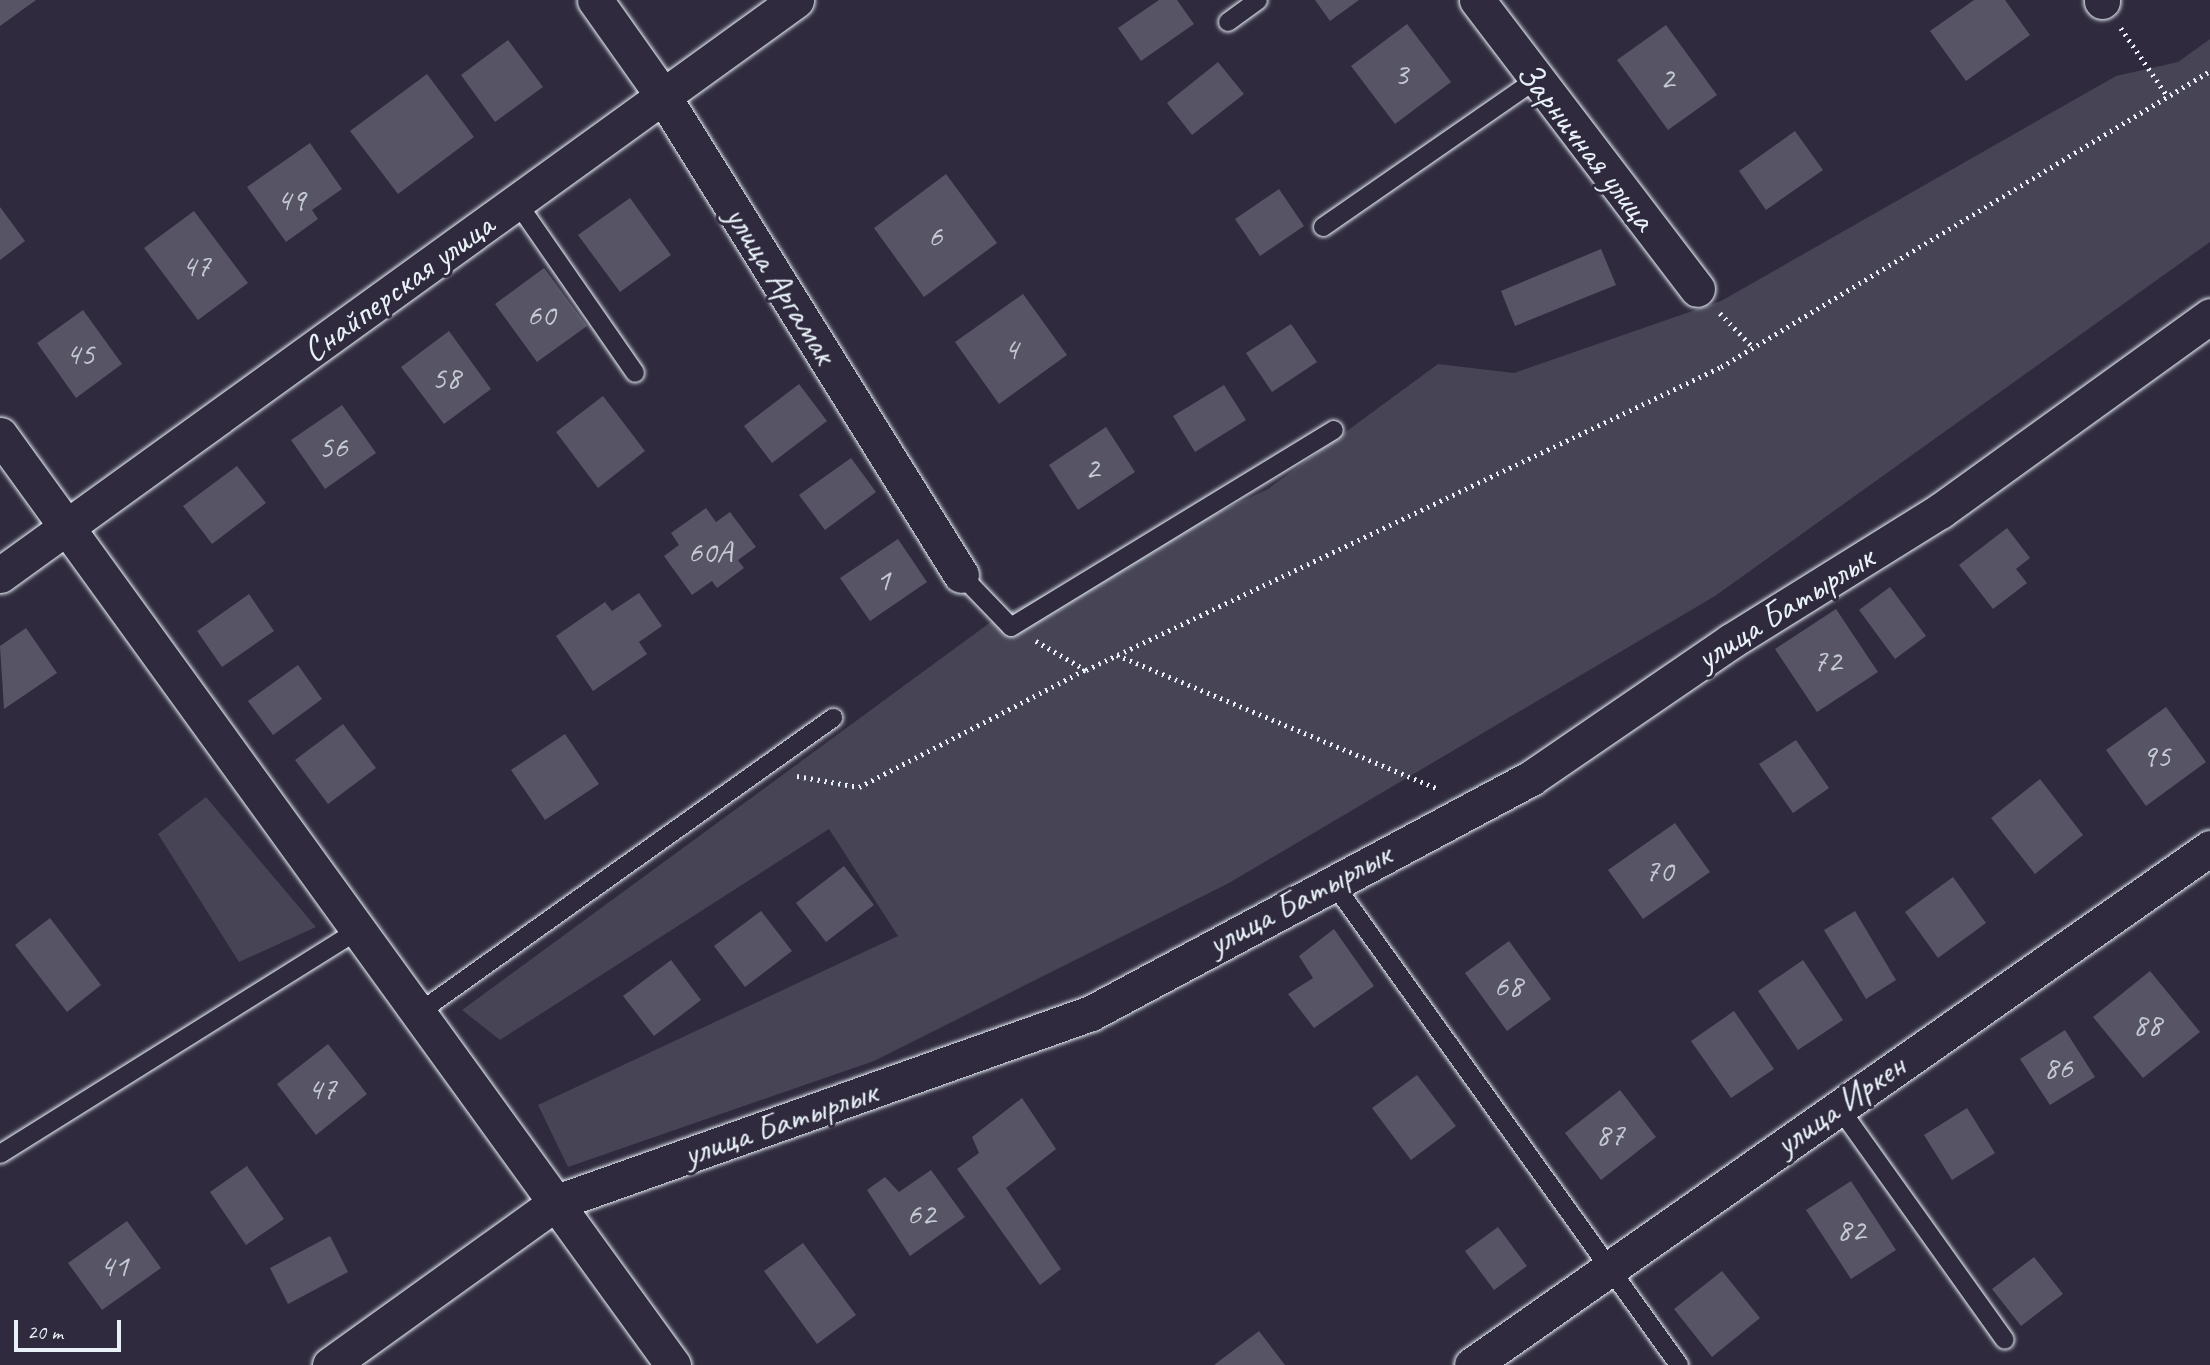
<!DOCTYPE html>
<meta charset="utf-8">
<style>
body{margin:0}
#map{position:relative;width:2210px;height:1365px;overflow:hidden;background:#2f2a3d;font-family:Caveat,sans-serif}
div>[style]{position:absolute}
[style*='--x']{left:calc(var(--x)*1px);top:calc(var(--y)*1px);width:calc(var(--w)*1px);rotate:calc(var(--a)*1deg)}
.green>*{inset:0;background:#464455}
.building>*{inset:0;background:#575565}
.path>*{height:4.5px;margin-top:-2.25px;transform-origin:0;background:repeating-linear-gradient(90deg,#e8f1f8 0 2px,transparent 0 7px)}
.roads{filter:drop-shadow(0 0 2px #e8f1f8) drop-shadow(0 0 2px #e8f1f8)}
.lane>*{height:18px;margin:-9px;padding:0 9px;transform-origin:9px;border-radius:9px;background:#2f2a3d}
.street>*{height:35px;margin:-17.5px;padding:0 17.5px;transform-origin:17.5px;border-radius:17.5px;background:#2f2a3d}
span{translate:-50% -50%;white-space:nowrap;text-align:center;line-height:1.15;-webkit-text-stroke:6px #2f2a3d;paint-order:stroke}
.number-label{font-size:32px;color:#c4cad3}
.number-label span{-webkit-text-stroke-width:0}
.street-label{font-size:35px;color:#e8f1f8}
.scale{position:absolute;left:14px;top:1320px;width:107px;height:32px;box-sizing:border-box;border:4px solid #e8f1f8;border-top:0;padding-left:9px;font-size:21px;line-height:24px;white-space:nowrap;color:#e8f1f8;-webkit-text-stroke:5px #2f2a3d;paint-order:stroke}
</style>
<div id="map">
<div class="green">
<div style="clip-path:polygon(2210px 39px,2210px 242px,1715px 596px,1229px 883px,874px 1061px,568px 1167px,538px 1105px,898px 936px,829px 829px,500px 1040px,462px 1010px,999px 616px,1268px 489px,1438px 364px,1514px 373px,1721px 301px,2116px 76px,2178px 62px)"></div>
<div style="clip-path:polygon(206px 797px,316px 927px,239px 962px,158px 834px)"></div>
</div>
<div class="building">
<div style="clip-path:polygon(0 0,36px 0,0 26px)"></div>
<div style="clip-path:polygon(1159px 0,1177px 0,1194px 24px,1141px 61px,1118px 28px)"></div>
<div style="clip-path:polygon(1315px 0,1359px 0,1330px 21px)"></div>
<div style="clip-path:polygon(1974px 0,2005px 0,2030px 35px,1966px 81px,1930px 31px)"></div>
<div style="clip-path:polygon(1407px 24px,1451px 82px,1395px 124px,1351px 66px)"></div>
<div style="clip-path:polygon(1666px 25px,1717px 95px,1668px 130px,1617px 60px)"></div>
<div style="clip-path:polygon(508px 40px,543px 87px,495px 122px,461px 75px)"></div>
<div style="clip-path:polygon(1218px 62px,1244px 94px,1192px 135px,1167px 103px)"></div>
<div style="clip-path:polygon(427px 74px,474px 137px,398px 194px,350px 131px)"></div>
<div style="clip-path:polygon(1795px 131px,1823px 170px,1766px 210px,1739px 171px)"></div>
<div style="clip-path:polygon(310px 143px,342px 189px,312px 210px,318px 219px,286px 242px,247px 187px)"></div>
<div style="clip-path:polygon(946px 174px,997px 243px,924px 297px,874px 228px)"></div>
<div style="clip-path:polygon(1279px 189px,1304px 226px,1260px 256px,1235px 219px)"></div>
<div style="clip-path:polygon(630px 198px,671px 255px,620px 292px,578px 235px)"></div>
<div style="clip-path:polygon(0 207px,25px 241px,0 260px)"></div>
<div style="clip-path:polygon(194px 211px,248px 283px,198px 320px,144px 248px)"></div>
<div style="clip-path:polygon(1601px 249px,1616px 285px,1515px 326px,1501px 291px)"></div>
<div style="clip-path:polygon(544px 268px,587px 326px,537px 362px,495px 304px)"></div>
<div style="clip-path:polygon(1023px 294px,1067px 355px,999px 404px,955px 342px)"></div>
<div style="clip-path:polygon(83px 310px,122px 364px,76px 398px,37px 343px)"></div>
<div style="clip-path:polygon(1291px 324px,1317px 362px,1272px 392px,1246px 353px)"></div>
<div style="clip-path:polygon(449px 331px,491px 389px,444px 424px,401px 367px)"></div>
<div style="clip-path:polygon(799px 384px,827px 421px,772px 463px,744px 426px)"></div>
<div style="clip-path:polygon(1224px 385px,1246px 420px,1195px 452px,1173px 416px)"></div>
<div style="clip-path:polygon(603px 396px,645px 451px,598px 488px,556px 432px)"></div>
<div style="clip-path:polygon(342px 405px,376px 453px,325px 489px,291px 440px)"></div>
<div style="clip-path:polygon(1106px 427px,1135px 472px,1078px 510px,1049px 465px)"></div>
<div style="clip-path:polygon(851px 458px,876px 492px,825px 530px,799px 495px)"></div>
<div style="clip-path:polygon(237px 466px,266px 503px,212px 544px,183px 506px)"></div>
<div style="clip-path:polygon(706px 508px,716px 522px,730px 512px,756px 547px,738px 560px,744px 568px,717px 588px,712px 581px,692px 595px,664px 556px,679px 545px,671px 533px)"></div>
<div style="clip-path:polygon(2007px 528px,2030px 558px,2016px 569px,2027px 583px,1993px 609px,1959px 565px)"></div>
<div style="clip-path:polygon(898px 539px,927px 582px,870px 621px,840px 578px)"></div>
<div style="clip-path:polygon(1890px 587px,1926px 636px,1895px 659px,1859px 610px)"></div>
<div style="clip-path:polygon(639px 593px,662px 626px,639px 642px,647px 654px,593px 691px,556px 636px,605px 602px,612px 611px)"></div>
<div style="clip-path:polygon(249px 594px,274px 631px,222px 667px,197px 631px)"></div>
<div style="clip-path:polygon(1836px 609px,1878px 672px,1817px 712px,1775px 649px)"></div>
<div style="clip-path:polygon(26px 628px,57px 673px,4px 709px,0 646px)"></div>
<div style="clip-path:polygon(298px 665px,322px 699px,273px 735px,248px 701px)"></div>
<div style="clip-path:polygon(2166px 707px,2206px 762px,2146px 806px,2106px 750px)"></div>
<div style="clip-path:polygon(343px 724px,376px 768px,328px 804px,295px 760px)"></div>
<div style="clip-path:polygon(565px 734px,599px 784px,545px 820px,511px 770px)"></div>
<div style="clip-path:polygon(1796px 740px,1829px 788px,1793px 813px,1759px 764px)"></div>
<div style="clip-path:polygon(2040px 779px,2083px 835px,2035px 874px,1991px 818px)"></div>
<div style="clip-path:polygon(1675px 823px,1710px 872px,1643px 919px,1608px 870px)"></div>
<div style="clip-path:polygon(844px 866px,874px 905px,826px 942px,796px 903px)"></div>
<div style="clip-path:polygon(1953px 877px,1986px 923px,1938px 958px,1905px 912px)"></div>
<div style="clip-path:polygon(761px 911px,792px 951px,745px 987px,714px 946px)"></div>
<div style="clip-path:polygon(1855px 911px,1896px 980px,1866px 999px,1824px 930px)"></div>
<div style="clip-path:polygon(50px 918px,101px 985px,67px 1012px,15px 945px)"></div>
<div style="clip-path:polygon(1334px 929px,1374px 986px,1314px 1028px,1288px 994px,1313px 978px,1299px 956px)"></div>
<div style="clip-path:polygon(1509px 941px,1551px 999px,1507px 1031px,1465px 973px)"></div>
<div style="clip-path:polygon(671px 960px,701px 1000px,654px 1036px,623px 996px)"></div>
<div style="clip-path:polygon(1803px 960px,1843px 1020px,1798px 1050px,1758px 991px)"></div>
<div style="clip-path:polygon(2150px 971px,2200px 1032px,2143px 1078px,2093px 1017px)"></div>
<div style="clip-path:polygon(1734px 1011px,1774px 1069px,1731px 1098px,1691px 1041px)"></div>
<div style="clip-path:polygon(2065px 1030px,2095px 1077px,2050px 1105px,2020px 1059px)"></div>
<div style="clip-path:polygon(328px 1044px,367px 1094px,316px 1135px,277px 1084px)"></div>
<div style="clip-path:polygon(1417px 1075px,1456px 1126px,1411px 1160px,1372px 1108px)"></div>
<div style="clip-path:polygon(1620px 1090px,1656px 1137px,1601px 1180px,1565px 1133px)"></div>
<div style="clip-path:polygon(1022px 1098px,1056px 1149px,1006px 1188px,1061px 1269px,1040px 1285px,957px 1169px,979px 1153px,972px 1137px)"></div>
<div style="clip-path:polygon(1967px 1108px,1995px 1153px,1952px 1180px,1924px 1135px)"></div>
<div style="clip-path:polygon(247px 1166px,284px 1219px,246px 1245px,210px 1192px)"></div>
<div style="clip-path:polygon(931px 1170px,965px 1217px,910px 1256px,867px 1190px,885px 1177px,899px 1192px)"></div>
<div style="clip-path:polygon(1851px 1181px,1896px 1250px,1851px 1279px,1806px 1210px)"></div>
<div style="clip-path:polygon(127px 1221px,161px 1268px,102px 1310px,68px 1263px)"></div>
<div style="clip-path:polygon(1498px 1227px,1527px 1266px,1494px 1290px,1465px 1251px)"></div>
<div style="clip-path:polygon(330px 1236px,348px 1272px,288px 1304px,270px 1268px)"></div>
<div style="clip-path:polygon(803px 1243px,856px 1315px,817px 1344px,764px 1271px)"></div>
<div style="clip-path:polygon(2034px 1257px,2063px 1294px,2021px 1326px,1992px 1289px)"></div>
<div style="clip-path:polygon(1722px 1271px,1760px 1318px,1712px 1357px,1674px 1309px)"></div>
<div style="clip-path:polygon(1259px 1331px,1285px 1365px,1214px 1365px)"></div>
</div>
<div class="path">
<div style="--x:2121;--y:28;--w:83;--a:55.7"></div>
<div style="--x:1720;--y:313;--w:47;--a:45.9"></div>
<div style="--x:1036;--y:641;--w:58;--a:30.1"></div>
<div style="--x:1086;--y:670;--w:704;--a:-25.51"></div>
<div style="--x:1721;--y:367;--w:572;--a:-31.19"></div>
<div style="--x:1117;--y:655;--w:346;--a:22.6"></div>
<div style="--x:797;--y:776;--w:63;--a:10.1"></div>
<div style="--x:859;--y:787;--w:254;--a:-27.4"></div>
</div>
<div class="roads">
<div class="lane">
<div style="--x:1228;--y:22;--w:37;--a:-36"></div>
<div style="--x:516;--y:201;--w:209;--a:55.3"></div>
<div style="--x:1323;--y:227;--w:257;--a:-34.7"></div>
<div style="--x:961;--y:575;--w:72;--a:46.1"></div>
<div style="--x:1011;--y:627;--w:378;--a:-31.4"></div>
<div style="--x:1331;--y:880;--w:597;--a:54.34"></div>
<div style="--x:421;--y:1011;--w:506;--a:-35.42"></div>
<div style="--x:1838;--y:1106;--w:287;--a:54.5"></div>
<div style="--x:0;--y:1154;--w:427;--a:-32"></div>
</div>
<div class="street">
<div style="--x:595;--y:0;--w:118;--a:54.7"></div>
<div style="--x:663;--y:96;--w:564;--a:58.11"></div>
<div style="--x:1477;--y:0;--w:363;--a:52.7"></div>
<div style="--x:2102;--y:0;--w:1;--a:90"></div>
<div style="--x:0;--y:435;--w:1148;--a:54.11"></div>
<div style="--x:0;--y:575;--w:982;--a:-35.84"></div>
<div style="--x:330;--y:1365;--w:279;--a:-35.7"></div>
<div style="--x:557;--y:1202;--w:566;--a:-19.49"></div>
<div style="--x:1091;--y:1013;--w:499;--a:-28.1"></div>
<div style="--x:1531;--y:778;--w:242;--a:-34.4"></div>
<div style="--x:1731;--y:641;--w:246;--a:-31.9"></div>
<div style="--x:1940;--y:511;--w:333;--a:-35.8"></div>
<div style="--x:1472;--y:1365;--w:901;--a:-35.01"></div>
</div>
</div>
<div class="number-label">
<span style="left:1401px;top:74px">3</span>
<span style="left:1667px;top:78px">2</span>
<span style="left:291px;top:200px">49</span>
<span style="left:935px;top:236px">6</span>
<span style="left:196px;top:266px">47</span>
<span style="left:541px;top:315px">60</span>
<span style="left:1011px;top:349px">4</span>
<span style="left:80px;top:354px">45</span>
<span style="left:446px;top:378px">58</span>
<span style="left:333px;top:447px">56</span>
<span style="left:1092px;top:468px">2</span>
<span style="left:710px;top:552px">60А</span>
<span style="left:883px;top:580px">1</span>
<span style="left:1827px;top:661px">72</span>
<span style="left:2156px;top:756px">95</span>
<span style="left:1659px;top:871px">70</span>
<span style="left:1508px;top:986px">68</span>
<span style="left:2147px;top:1025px">88</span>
<span style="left:2058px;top:1068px">86</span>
<span style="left:322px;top:1089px">47</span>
<span style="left:1610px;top:1135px">87</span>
<span style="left:921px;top:1214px">62</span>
<span style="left:1851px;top:1230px">82</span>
<span style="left:114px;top:1266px">41</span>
</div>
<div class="street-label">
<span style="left:1586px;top:146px;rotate:52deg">Зарничная улица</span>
<span style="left:781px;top:285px;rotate:58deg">улица Аргамак</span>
<span style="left:398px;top:288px;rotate:-36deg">Снайперская улица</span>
<span style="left:1785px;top:608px;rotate:-32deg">улица Батырлык</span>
<span style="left:1299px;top:899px;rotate:-28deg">улица Батырлык</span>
<span style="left:1840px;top:1105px;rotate:-35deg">улица Иркен</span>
<span style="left:780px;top:1123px;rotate:-19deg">улица Батырлык</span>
</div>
<div class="scale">20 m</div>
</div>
